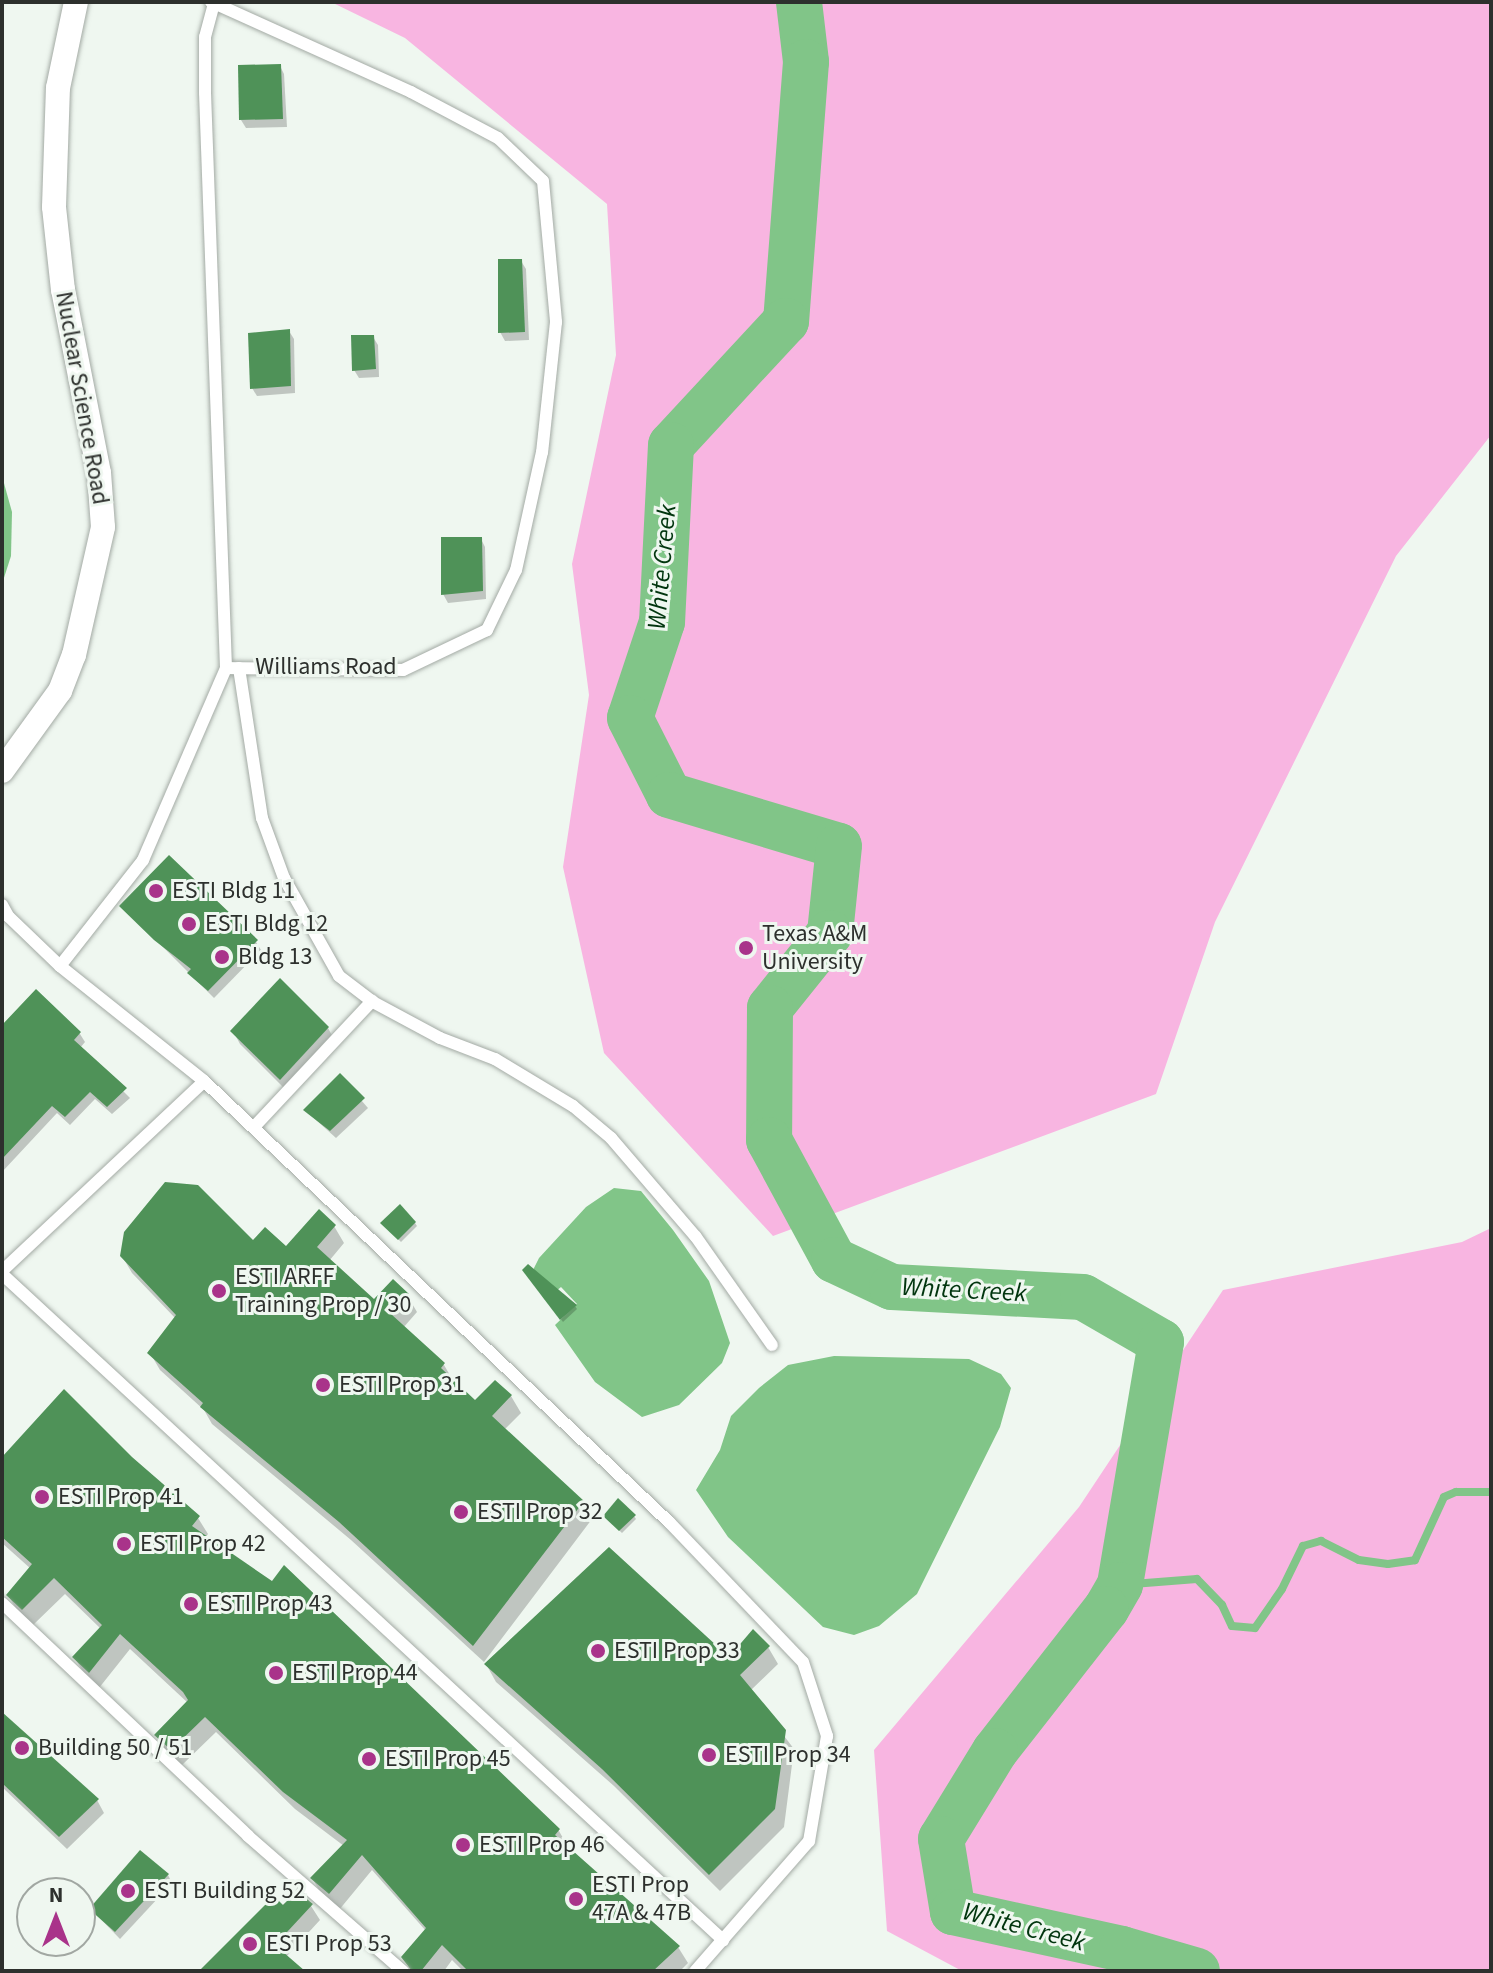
<!DOCTYPE html>
<style>
body{margin:0}
#map{position:relative;width:1493px;height:1973px;overflow:hidden;background:#eff7f0;font-family:"Source Sans 3",sans-serif}
div>[style]{position:absolute}
[style*='--x']{left:calc(var(--x)*1px);top:calc(var(--y)*1px);width:calc(var(--w)*1px);rotate:calc(var(--a)*1deg)}
.green>*{inset:0;background:#f8b5e1}
.water>*{inset:0;background:#81c588}
.shadow>*{inset:0;background:#0003}
.stream>*{height:8px;margin:-4px;padding:0 4px;transform-origin:4px;border-radius:4px;background:#81c588}
.river>*{height:46px;margin:-23px;padding:0 23px;transform-origin:23px;border-radius:23px;background:#81c588}
.building>*{inset:0;background:#4f9258}
.roads{filter:drop-shadow(0 0 2px #a3aaa4) drop-shadow(0 0 2px #a3aaa4)}
.service>*{height:12px;margin:-6px;padding:0 6px;transform-origin:6px;border-radius:6px;background:#fff}
.minor>*{height:24px;margin:-12px;padding:0 12px;transform-origin:12px;border-radius:12px;background:#fff}
.dots>*{width:22px;height:22px;translate:-50% -50%;box-sizing:border-box;border:4px solid #eff7f0;border-radius:50%}
span{translate:-50% -50%;white-space:nowrap;text-align:center;line-height:1.15;-webkit-text-stroke:6px #eff7f0;paint-order:stroke}
.street-label{font-size:24px;color:#2d302d}
.poi-label{font-size:24px;color:#2d302d}
.left{translate:0 -50%;text-align:left}
.water-label{font-size:26px;color:#01350e;font-style:italic}
.frame{position:absolute;inset:0;border:4px solid #2d302d;pointer-events:none}
.north{position:absolute;left:16px;top:1877px;width:80px;height:80px;box-sizing:border-box;background:#eff7f0;border:2px solid #a1a7a2;border-radius:50%;rotate:0deg;font-size:22px;font-weight:700;line-height:32px;text-align:center;color:#2d302d}
.north::after{content:'';display:block;margin:auto;width:28px;height:36px;background:#a9338a;clip-path:polygon(50% 0,100% 100%,50% 72%,0 100%)}
</style>
<div id="map">
<div class="green">
<div style="clip-path:polygon(331px 2px,1491px 2px,1491px 435px,1396px 556px,1215px 922px,1156px 1094px,773px 1236px,604px 1053px,563px 867px,589px 695px,572px 564px,616px 355px,607px 204px,405px 38px)"></div>
<div style="clip-path:polygon(1491px 1228px,1491px 1971px,962px 1971px,887px 1931px,874px 1750px,1079px 1507px,1223px 1290px,1462px 1242px)"></div>
</div>
<div class="water">
<div style="clip-path:polygon(2px 476px,12px 512px,11px 556px,2px 584px)"></div>
<div style="clip-path:polygon(614px 1188px,641px 1191px,673px 1230px,709px 1281px,730px 1343px,722px 1363px,679px 1405px,642px 1417px,595px 1382px,555px 1325px,577px 1304px,561px 1287px,545px 1300px,530px 1276px,539px 1258px,586px 1207px)"></div>
<div style="clip-path:polygon(834px 1356px,969px 1359px,1001px 1374px,1011px 1388px,1000px 1427px,917px 1594px,879px 1626px,854px 1635px,823px 1627px,728px 1537px,696px 1490px,720px 1450px,731px 1416px,759px 1388px,788px 1365px)"></div>
</div>
<div class="shadow">
<div style="clip-path:polygon(280px 66px,284px 74px,287px 127px,246px 128px,241px 120px)"></div>
<div style="clip-path:polygon(521px 261px,526px 269px,529px 340px,505px 341px,500px 332px)"></div>
<div style="clip-path:polygon(289px 331px,294px 339px,295px 393px,257px 396px,252px 388px)"></div>
<div style="clip-path:polygon(373px 337px,378px 345px,379px 377px,359px 378px,354px 370px)"></div>
<div style="clip-path:polygon(481px 539px,485px 547px,486px 599px,448px 603px,443px 594px)"></div>
<div style="clip-path:polygon(122px 906px,256px 942px,261px 950px,214px 998px)"></div>
<div style="clip-path:polygon(36px 992px,80px 1034px,85px 1042px,80px 1048px,130px 1098px,112px 1114px,95px 1099px,70px 1125px,57px 1113px,2px 1172px,2px 1030px)"></div>
<div style="clip-path:polygon(328px 1028px,335px 1041px,288px 1092px,240px 1044px,233px 1031px)"></div>
<div style="clip-path:polygon(340px 1076px,368px 1108px,336px 1138px,305px 1110px)"></div>
<div style="clip-path:polygon(415px 1223px,417px 1226px,401px 1242px,385px 1226px)"></div>
<div style="clip-path:polygon(334px 1226px,344px 1243px,329px 1261px,374px 1301px,407px 1295px,417px 1312px,403px 1328px,444px 1365px,454px 1382px,475px 1403px,496px 1382px,511px 1396px,521px 1413px,504px 1430px,582px 1502px,592px 1519px,484px 1662px,351px 1540px,212px 1424px,204px 1410px,160px 1370px,150px 1353px,176px 1319px,132px 1273px,122px 1256px,253px 1243px,286px 1249px)"></div>
<div style="clip-path:polygon(526px 1274px,575px 1306px,577px 1309px,563px 1322px)"></div>
<div style="clip-path:polygon(131px 1459px,198px 1518px,208px 1534px,205px 1538px,272px 1583px,284px 1568px,559px 1831px,568px 1847px,678px 1947px,688px 1963px,680px 1971px,463px 1971px,452px 1960px,444px 1971px,411px 1971px,404px 1958px,426px 1931px,372px 1870px,339px 1910px,322px 1895px,312px 1878px,344px 1846px,295px 1809px,216px 1732px,181px 1766px,166px 1752px,157px 1735px,188px 1703px,130px 1649px,99px 1688px,84px 1673px,74px 1657px,101px 1629px,65px 1594px,33px 1625px,18px 1612px,8px 1595px,31px 1569px,2px 1543px,2px 1460px)"></div>
<div style="clip-path:polygon(634px 1516px,636px 1519px,622px 1533px,608px 1520px)"></div>
<div style="clip-path:polygon(768px 1647px,778px 1664px,750px 1691px,794px 1749px,784px 1827px,720px 1891px,614px 1786px,496px 1682px,486px 1664px,729px 1660px)"></div>
<div style="clip-path:polygon(2px 1715px,97px 1800px,104px 1813px,67px 1849px,2px 1787px)"></div>
<div style="clip-path:polygon(168px 1875px,172px 1883px,120px 1939px,91px 1909px)"></div>
<div style="clip-path:polygon(297px 1893px,311px 1906px,320px 1920px,286px 1957px,302px 1971px,202px 1971px)"></div>
</div>
<div class="stream">
<div style="--x:1120;--y:1585;--w:77;--a:-4.5"></div>
<div style="--x:1197;--y:1579;--w:36;--a:46"></div>
<div style="--x:1222;--y:1605;--w:23;--a:65"></div>
<div style="--x:1232;--y:1626;--w:23;--a:5"></div>
<div style="--x:1255;--y:1628;--w:47;--a:-55.3"></div>
<div style="--x:1282;--y:1589;--w:48;--a:-64"></div>
<div style="--x:1303;--y:1546;--w:19;--a:-16"></div>
<div style="--x:1321;--y:1541;--w:42;--a:26.6"></div>
<div style="--x:1359;--y:1560;--w:29;--a:8"></div>
<div style="--x:1388;--y:1564;--w:27;--a:-8"></div>
<div style="--x:1415;--y:1560;--w:69;--a:-65.3"></div>
<div style="--x:1444;--y:1497;--w:13;--a:-23"></div>
<div style="--x:1456;--y:1492;--w:35;--a:0"></div>
</div>
<div class="river">
<div style="--x:799;--y:2;--w:60;--a:83.3"></div>
<div style="--x:806;--y:62;--w:260;--a:94.4"></div>
<div style="--x:786;--y:321;--w:169;--a:132.8"></div>
<div style="--x:671;--y:445;--w:177;--a:92.9"></div>
<div style="--x:662;--y:622;--w:101;--a:108.4"></div>
<div style="--x:630;--y:718;--w:86;--a:63.1"></div>
<div style="--x:669;--y:795;--w:177;--a:16.7"></div>
<div style="--x:839;--y:846;--w:87;--a:95.9"></div>
<div style="--x:830;--y:933;--w:96;--a:128.7"></div>
<div style="--x:770;--y:1008;--w:132;--a:90.4"></div>
<div style="--x:769;--y:1140;--w:136;--a:61.6"></div>
<div style="--x:834;--y:1260;--w:64;--a:25"></div>
<div style="--x:892;--y:1287;--w:191;--a:3"></div>
<div style="--x:1083;--y:1297;--w:90;--a:30"></div>
<div style="--x:1161;--y:1342;--w:246;--a:99.6"></div>
<div style="--x:1120;--y:1585;--w:28;--a:120"></div>
<div style="--x:1106;--y:1609;--w:180;--a:128"></div>
<div style="--x:995;--y:1751;--w:103;--a:121.5"></div>
<div style="--x:941;--y:1839;--w:74;--a:80.7"></div>
<div style="--x:953;--y:1912;--w:173;--a:12.3"></div>
<div style="--x:1122;--y:1949;--w:78;--a:16.3"></div>
</div>
<div class="building">
<div style="clip-path:polygon(281px 64px,283px 119px,239px 120px,238px 65px)"></div>
<div style="clip-path:polygon(498px 259px,522px 259px,525px 332px,498px 333px)"></div>
<div style="clip-path:polygon(290px 329px,291px 386px,250px 389px,248px 333px)"></div>
<div style="clip-path:polygon(351px 335px,374px 335px,376px 369px,352px 371px)"></div>
<div style="clip-path:polygon(441px 537px,482px 537px,483px 591px,441px 595px)"></div>
<div style="clip-path:polygon(169px 855px,258px 940px,208px 991px,187px 973px,191px 969px,154px 940px,119px 906px)"></div>
<div style="clip-path:polygon(280px 978px,329px 1027px,280px 1080px,230px 1031px)"></div>
<div style="clip-path:polygon(36px 989px,81px 1032px,74px 1040px,127px 1088px,107px 1107px,90px 1092px,65px 1117px,52px 1106px,2px 1159px,2px 1025px)"></div>
<div style="clip-path:polygon(340px 1073px,365px 1098px,330px 1131px,303px 1110px)"></div>
<div style="clip-path:polygon(165px 1182px,198px 1185px,253px 1240px,265px 1227px,286px 1246px,319px 1209px,336px 1225px,317px 1247px,374px 1299px,393px 1279px,409px 1294px,391px 1314px,445px 1363px,441px 1368px,475px 1400px,495px 1380px,512px 1395px,492px 1416px,584px 1501px,473px 1646px,339px 1522px,200px 1407px,203px 1403px,147px 1353px,176px 1315px,120px 1256px,124px 1232px)"></div>
<div style="clip-path:polygon(400px 1204px,416px 1222px,398px 1240px,380px 1223px)"></div>
<div style="clip-path:polygon(528px 1264px,577px 1305px,560px 1320px,522px 1270px)"></div>
<div style="clip-path:polygon(64px 1389px,132px 1457px,200px 1516px,192px 1526px,272px 1581px,284px 1565px,560px 1829px,555px 1835px,680px 1946px,653px 1971px,468px 1971px,442px 1945px,421px 1971px,412px 1971px,401px 1957px,426px 1928px,362px 1855px,329px 1894px,310px 1878px,347px 1840px,283px 1792px,205px 1717px,171px 1750px,154px 1735px,188px 1700px,183px 1692px,120px 1634px,89px 1673px,72px 1657px,102px 1625px,54px 1578px,22px 1610px,6px 1595px,32px 1564px,2px 1537px,2px 1457px)"></div>
<div style="clip-path:polygon(618px 1498px,636px 1515px,619px 1531px,603px 1516px)"></div>
<div style="clip-path:polygon(609px 1547px,729px 1657px,753px 1629px,770px 1646px,740px 1675px,786px 1730px,775px 1809px,709px 1875px,602px 1769px,484px 1664px)"></div>
<div style="clip-path:polygon(2px 1712px,99px 1799px,59px 1837px,2px 1783px)"></div>
<div style="clip-path:polygon(140px 1850px,169px 1874px,115px 1932px,89px 1909px)"></div>
<div style="clip-path:polygon(297px 1891px,313px 1904px,275px 1945px,305px 1971px,199px 1971px,274px 1896px,283px 1905px)"></div>
</div>
<div class="roads">
<div class="service">
<div style="--x:211;--y:2;--w:3;--a:18"></div>
<div style="--x:214;--y:3;--w:216;--a:24.3"></div>
<div style="--x:411;--y:92;--w:98;--a:27.9"></div>
<div style="--x:498;--y:138;--w:62;--a:43.7"></div>
<div style="--x:543;--y:181;--w:142;--a:84.7"></div>
<div style="--x:556;--y:322;--w:131;--a:96.1"></div>
<div style="--x:542;--y:452;--w:121;--a:102.4"></div>
<div style="--x:516;--y:570;--w:67;--a:115.8"></div>
<div style="--x:487;--y:630;--w:93;--a:154.5"></div>
<div style="--x:403;--y:670;--w:177;--a:-179.4"></div>
<div style="--x:226;--y:668;--w:575;--a:-92.09"></div>
<div style="--x:205;--y:93;--w:56;--a:-90"></div>
<div style="--x:205;--y:37;--w:35;--a:-75"></div>
<div style="--x:239;--y:668;--w:152;--a:81.3"></div>
<div style="--x:262;--y:818;--w:64;--a:69.9"></div>
<div style="--x:284;--y:878;--w:112;--a:60.7"></div>
<div style="--x:339;--y:976;--w:43;--a:37.4"></div>
<div style="--x:373;--y:1002;--w:76;--a:28.2"></div>
<div style="--x:440;--y:1038;--w:59;--a:20.9"></div>
<div style="--x:495;--y:1059;--w:91;--a:31.1"></div>
<div style="--x:573;--y:1106;--w:50;--a:40.1"></div>
<div style="--x:611;--y:1138;--w:130;--a:49.4"></div>
<div style="--x:696;--y:1237;--w:132;--a:54.9"></div>
<div style="--x:2;--y:905;--w:13;--a:61"></div>
<div style="--x:8;--y:916;--w:72;--a:43.9"></div>
<div style="--x:60;--y:966;--w:184;--a:38.6"></div>
<div style="--x:204;--y:1081;--w:642;--a:43.49"></div>
<div style="--x:670;--y:1523;--w:192;--a:46.3"></div>
<div style="--x:803;--y:1662;--w:78;--a:72"></div>
<div style="--x:827;--y:1736;--w:107;--a:99.7"></div>
<div style="--x:809;--y:1841;--w:173;--a:131.2"></div>
<div style="--x:60;--y:966;--w:135;--a:-51.9"></div>
<div style="--x:143;--y:860;--w:209;--a:-66.6"></div>
<div style="--x:254;--y:1127;--w:173;--a:-46.9"></div>
<div style="--x:2;--y:1271;--w:277;--a:-43.2"></div>
<div style="--x:2;--y:1274;--w:982;--a:42.73"></div>
<div style="--x:2;--y:1603;--w:339;--a:43.4"></div>
<div style="--x:248;--y:1836;--w:206;--a:41.1"></div>
</div>
<div class="minor">
<div style="--x:2;--y:771;--w:99;--a:-54.1"></div>
<div style="--x:60;--y:691;--w:39;--a:-69"></div>
<div style="--x:74;--y:655;--w:131;--a:-77.2"></div>
<div style="--x:103;--y:527;--w:54;--a:-94.2"></div>
<div style="--x:99;--y:473;--w:187;--a:-101.1"></div>
<div style="--x:63;--y:290;--w:83;--a:-96.2"></div>
<div style="--x:54;--y:207;--w:119;--a:-88.1"></div>
<div style="--x:58;--y:88;--w:88;--a:-78.2"></div>
</div>
</div>
<div class="dots">
<div style="left:156px;top:891px;background:#a9338a"></div>
<div style="left:189px;top:924px;background:#a9338a"></div>
<div style="left:746px;top:948px;background:#a9338a"></div>
<div style="left:222px;top:957px;background:#a9338a"></div>
<div style="left:219px;top:1291px;background:#a9338a"></div>
<div style="left:323px;top:1385px;background:#a9338a"></div>
<div style="left:42px;top:1497px;background:#a9338a"></div>
<div style="left:461px;top:1512px;background:#a9338a"></div>
<div style="left:124px;top:1544px;background:#a9338a"></div>
<div style="left:191px;top:1604px;background:#a9338a"></div>
<div style="left:598px;top:1651px;background:#a9338a"></div>
<div style="left:276px;top:1673px;background:#a9338a"></div>
<div style="left:22px;top:1748px;background:#a9338a"></div>
<div style="left:709px;top:1755px;background:#a9338a"></div>
<div style="left:369px;top:1759px;background:#a9338a"></div>
<div style="left:463px;top:1845px;background:#a9338a"></div>
<div style="left:128px;top:1891px;background:#a9338a"></div>
<div style="left:576px;top:1899px;background:#a9338a"></div>
<div style="left:250px;top:1944px;background:#a9338a"></div>
</div>
<div class="street-label">
<span style="left:82px;top:398px;rotate:80deg">Nuclear Science Road</span>
<span style="left:326px;top:667px">Williams Road</span>
</div>
<div class="poi-label">
<span class="left" style="left:172px;top:891px">ESTI Bldg 11</span>
<span class="left" style="left:205px;top:924px">ESTI Bldg 12</span>
<span class="left" style="left:762px;top:948px">Texas A&amp;M<br>University</span>
<span class="left" style="left:238px;top:957px">Bldg 13</span>
<span class="left" style="left:235px;top:1291px">ESTI ARFF<br>Training Prop / 30</span>
<span class="left" style="left:339px;top:1385px">ESTI Prop 31</span>
<span class="left" style="left:58px;top:1497px">ESTI Prop 41</span>
<span class="left" style="left:477px;top:1512px">ESTI Prop 32</span>
<span class="left" style="left:140px;top:1544px">ESTI Prop 42</span>
<span class="left" style="left:207px;top:1604px">ESTI Prop 43</span>
<span class="left" style="left:614px;top:1651px">ESTI Prop 33</span>
<span class="left" style="left:292px;top:1673px">ESTI Prop 44</span>
<span class="left" style="left:38px;top:1748px">Building 50 / 51</span>
<span class="left" style="left:725px;top:1755px">ESTI Prop 34</span>
<span class="left" style="left:385px;top:1759px">ESTI Prop 45</span>
<span class="left" style="left:479px;top:1845px">ESTI Prop 46</span>
<span class="left" style="left:592px;top:1899px">ESTI Prop<br>47A &amp; 47B</span>
<span class="left" style="left:144px;top:1891px">ESTI Building 52</span>
<span class="left" style="left:266px;top:1944px">ESTI Prop 53</span>
</div>
<div class="water-label">
<span style="left:662px;top:567px;rotate:-85deg">White Creek</span>
<span style="left:964px;top:1290px;rotate:3deg">White Creek</span>
<span style="left:1024px;top:1927px;rotate:15deg">White Creek</span>
</div>
<div class="frame"></div>
<div class="north">N</div>
</div>
